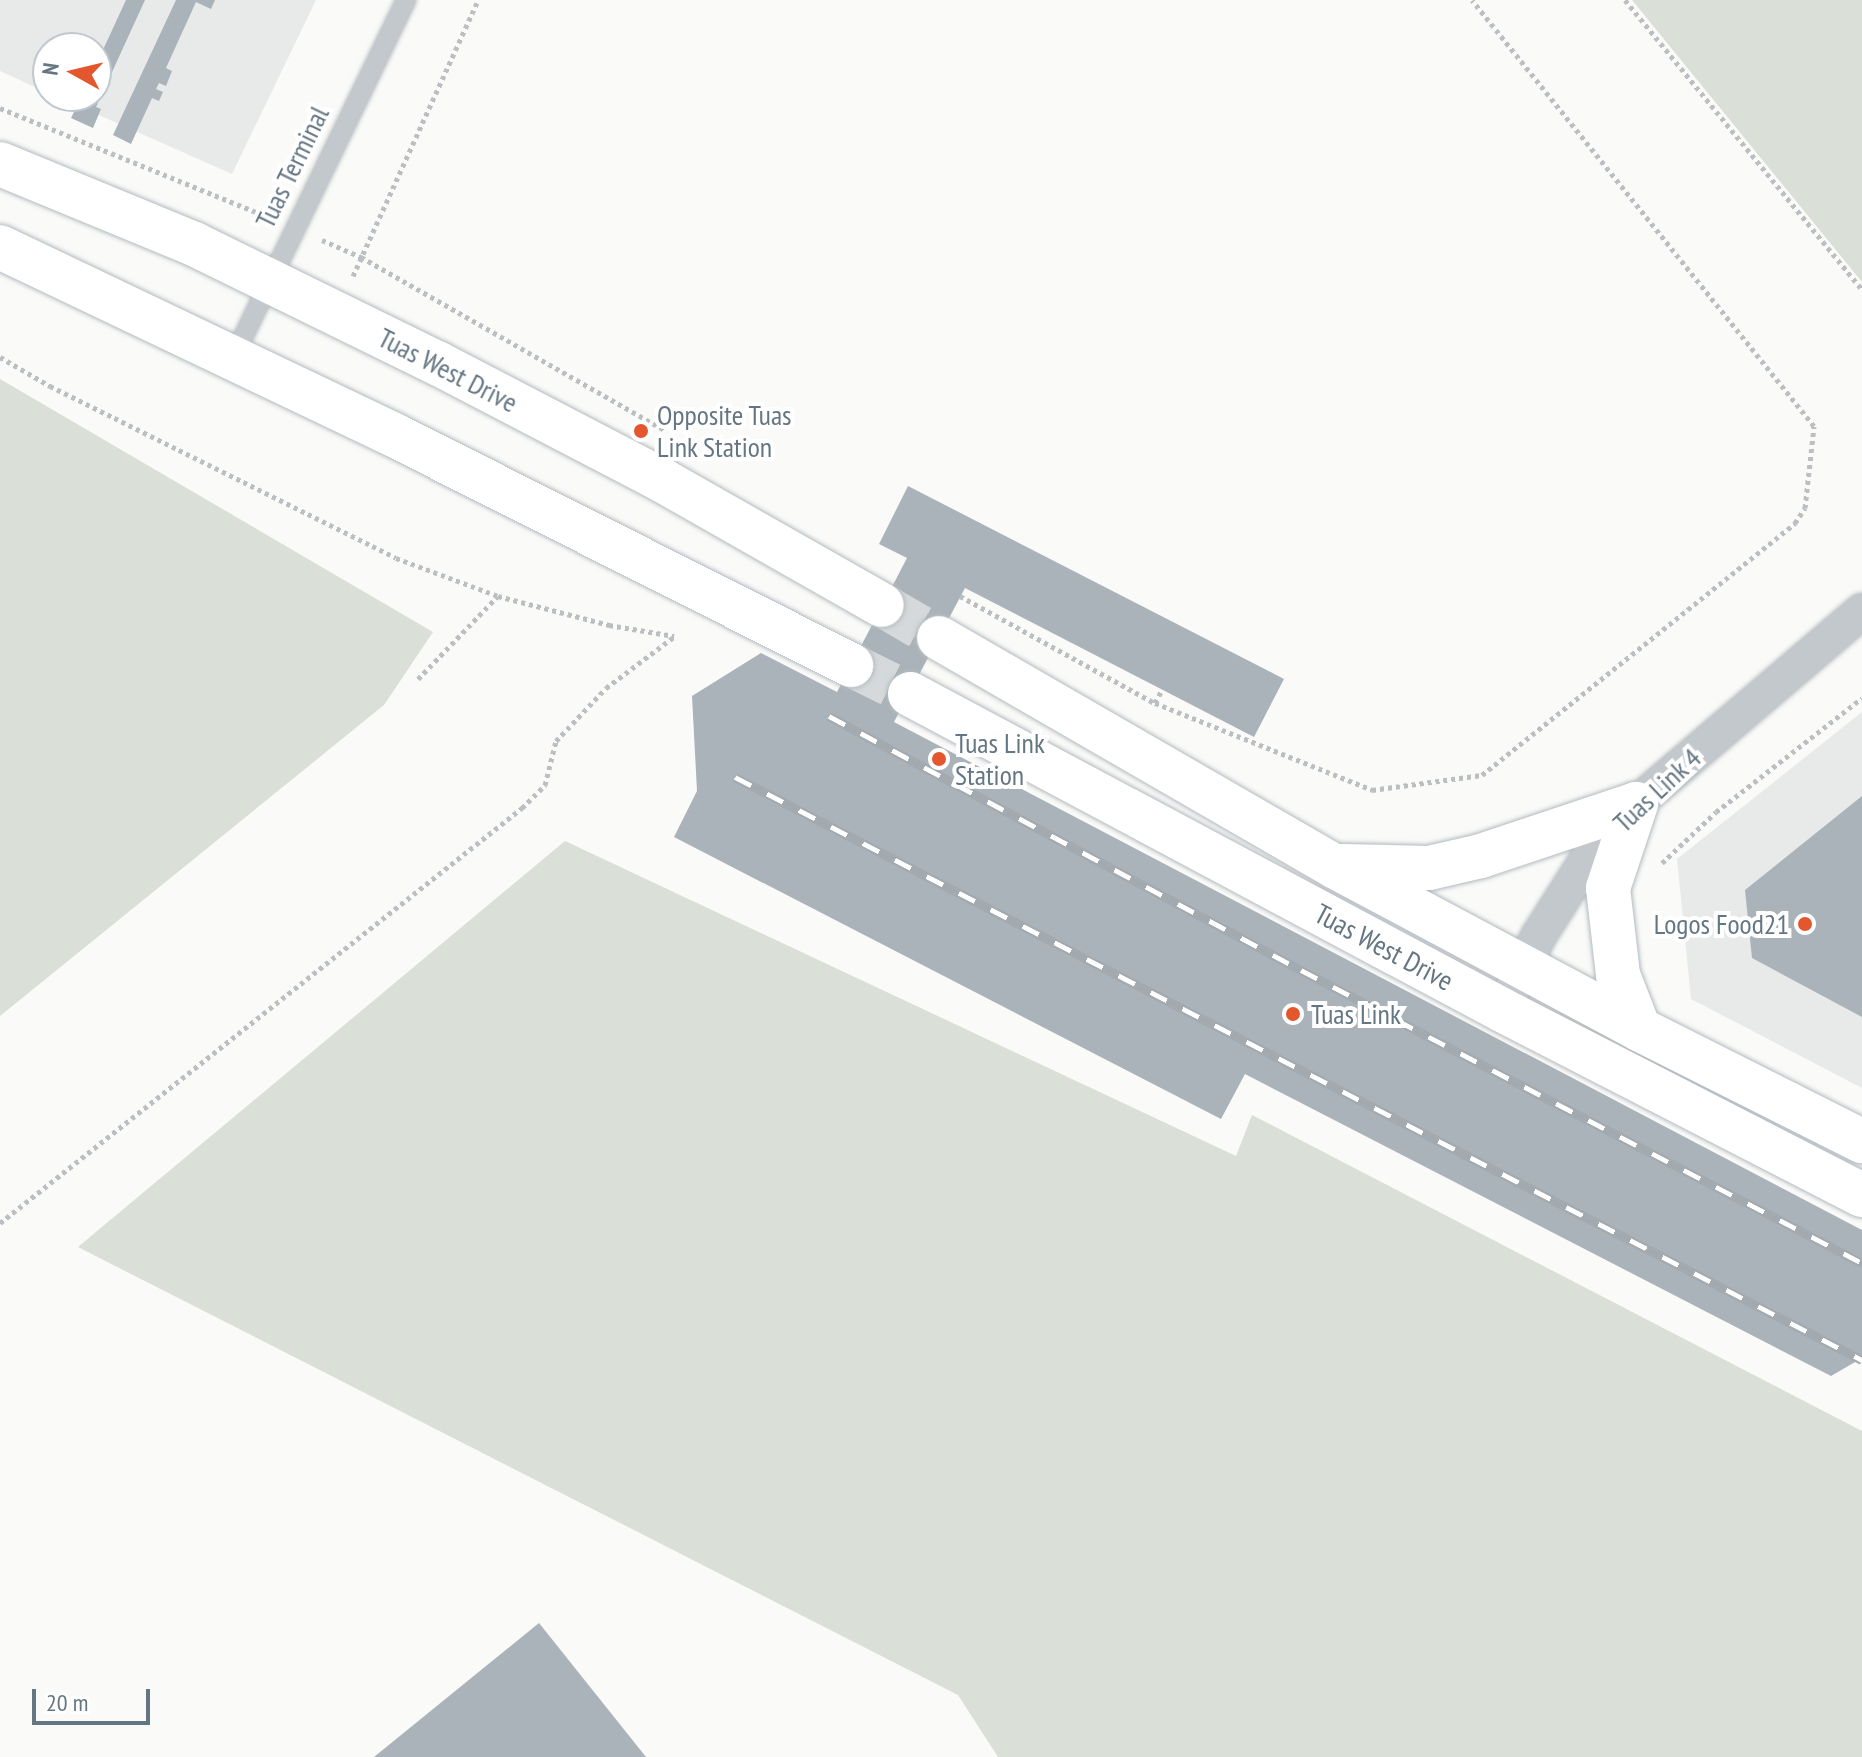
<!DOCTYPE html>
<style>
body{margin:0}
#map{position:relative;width:1862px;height:1757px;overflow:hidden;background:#fafaf8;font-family:"PT Sans Narrow",sans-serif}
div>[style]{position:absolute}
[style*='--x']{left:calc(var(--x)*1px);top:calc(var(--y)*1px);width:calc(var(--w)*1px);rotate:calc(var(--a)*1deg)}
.built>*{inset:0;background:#e8e9e9}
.green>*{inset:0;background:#dadfd7}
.building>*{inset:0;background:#aab3b9}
.secondary-tunnel>*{height:44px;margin-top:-22px;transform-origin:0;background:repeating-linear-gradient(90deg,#d5d9db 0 44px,transparent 0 66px)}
.path>*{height:5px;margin-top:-2.5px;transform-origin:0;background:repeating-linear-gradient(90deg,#bbbfc2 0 4px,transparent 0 8px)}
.roads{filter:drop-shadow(0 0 2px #b3babf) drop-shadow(0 0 2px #b3babf)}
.service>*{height:18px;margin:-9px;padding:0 9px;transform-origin:9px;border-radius:9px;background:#c3c8cc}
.minor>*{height:34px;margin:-17px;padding:0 17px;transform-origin:17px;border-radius:17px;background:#c3c8cc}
.secondary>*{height:44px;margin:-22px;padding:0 22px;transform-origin:22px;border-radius:22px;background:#fff}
.rail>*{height:9px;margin-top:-4.5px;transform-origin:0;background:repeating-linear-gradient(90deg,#fff 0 18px,#a2aab0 0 36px);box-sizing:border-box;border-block:2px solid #a2aab0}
.dots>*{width:22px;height:22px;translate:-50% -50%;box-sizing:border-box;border:4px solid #fff;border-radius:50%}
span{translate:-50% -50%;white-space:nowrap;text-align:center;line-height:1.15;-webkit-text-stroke:8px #fff;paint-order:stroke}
.street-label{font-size:28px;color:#657683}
.poi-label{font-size:28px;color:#657683}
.left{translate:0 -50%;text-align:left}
.right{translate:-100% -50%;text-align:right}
.north{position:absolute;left:32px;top:32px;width:80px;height:80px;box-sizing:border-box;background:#fff;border:2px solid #c1c8cd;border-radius:50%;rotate:278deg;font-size:22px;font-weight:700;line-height:32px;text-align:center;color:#657683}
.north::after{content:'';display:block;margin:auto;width:28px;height:36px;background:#e4572e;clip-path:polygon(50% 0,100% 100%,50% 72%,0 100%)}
.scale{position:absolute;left:32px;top:1689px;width:118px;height:36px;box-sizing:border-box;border:4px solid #657683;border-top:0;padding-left:10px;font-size:24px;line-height:28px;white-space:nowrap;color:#657683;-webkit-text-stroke:6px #fff;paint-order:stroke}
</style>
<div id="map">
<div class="built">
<div style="clip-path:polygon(0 0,316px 0,232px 174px,56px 96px,96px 96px,96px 48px,48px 48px,48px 93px,0 71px)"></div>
<div style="clip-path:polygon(1862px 712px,1862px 1088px,1691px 999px,1677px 859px)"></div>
</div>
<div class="green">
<div style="clip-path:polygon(1632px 0,1862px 0,1862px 282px)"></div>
<div style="clip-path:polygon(0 379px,433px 632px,384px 705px,0 1016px)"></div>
<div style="clip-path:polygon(565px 841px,1236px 1156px,1252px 1115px,1862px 1431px,1862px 1757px,998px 1757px,958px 1695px,78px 1247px)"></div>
</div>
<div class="building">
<div style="clip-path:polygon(126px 0,145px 0,96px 107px,101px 109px,93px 128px,71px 118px,82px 96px,96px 96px,96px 65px)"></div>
<div style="clip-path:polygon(176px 0,215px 0,211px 9px,196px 2px,166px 68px,172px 71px,166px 86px,159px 83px,156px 89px,163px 92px,159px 101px,152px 98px,131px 144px,113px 135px)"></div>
<div style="clip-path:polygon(908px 486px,1284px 679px,1254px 737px,965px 588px,894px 722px,1862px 1230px,1862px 1358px,1831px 1376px,1245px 1074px,1221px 1119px,674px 837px,697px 791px,692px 696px,761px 653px,837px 692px,907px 558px,879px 544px)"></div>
<div style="clip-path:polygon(1862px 796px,1862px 1017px,1752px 958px,1745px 890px)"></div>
<div style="clip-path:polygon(539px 1623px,646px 1757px,374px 1757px)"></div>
</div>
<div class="secondary-tunnel">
<div style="--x:882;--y:605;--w:66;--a:30.1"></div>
<div style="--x:851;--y:665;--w:66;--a:26.2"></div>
</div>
<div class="path">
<div style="--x:1625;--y:0;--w:375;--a:50.7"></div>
<div style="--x:0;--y:108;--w:289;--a:22.1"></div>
<div style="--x:322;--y:240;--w:43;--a:23.6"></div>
<div style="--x:361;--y:257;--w:351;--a:29.7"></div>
<div style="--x:353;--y:276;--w:303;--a:-65.6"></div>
<div style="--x:0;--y:357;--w:58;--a:30.1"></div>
<div style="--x:50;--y:386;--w:386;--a:26.4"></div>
<div style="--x:396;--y:558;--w:109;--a:20.4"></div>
<div style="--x:498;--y:596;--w:115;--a:14.6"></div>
<div style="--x:609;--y:625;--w:66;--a:9.6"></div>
<div style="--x:960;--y:596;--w:222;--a:28.8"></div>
<div style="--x:1155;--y:703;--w:234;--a:21.8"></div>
<div style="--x:1372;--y:790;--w:111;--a:-7.8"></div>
<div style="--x:1482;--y:775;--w:402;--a:-38.8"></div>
<div style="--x:1795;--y:523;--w:18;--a:-56"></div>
<div style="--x:1805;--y:508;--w:82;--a:-83.7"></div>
<div style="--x:1814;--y:426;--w:546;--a:-128.76"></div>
<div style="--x:418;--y:679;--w:115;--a:-46.1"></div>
<div style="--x:1155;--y:703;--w:15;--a:-62"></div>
<div style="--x:1662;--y:863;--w:74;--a:-43.4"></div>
<div style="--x:1716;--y:812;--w:185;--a:-38"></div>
<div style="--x:0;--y:1223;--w:667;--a:-38.49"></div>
<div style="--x:522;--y:808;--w:33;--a:-45"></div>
<div style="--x:545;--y:785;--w:45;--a:-76"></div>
<div style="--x:556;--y:741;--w:73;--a:-46.7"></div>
<div style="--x:606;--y:688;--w:86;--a:-37"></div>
</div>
<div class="roads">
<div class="service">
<div style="--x:232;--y:360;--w:400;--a:-64.2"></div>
</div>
<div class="minor">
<div style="--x:1502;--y:1010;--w:81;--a:-63.7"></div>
<div style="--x:1538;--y:937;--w:101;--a:-57.6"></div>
<div style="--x:1592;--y:852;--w:65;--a:-47.5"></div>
<div style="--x:1636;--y:804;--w:297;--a:-40.5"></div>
</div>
<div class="secondary">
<div style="--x:0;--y:164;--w:210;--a:22.4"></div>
<div style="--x:194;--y:244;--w:271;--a:26.1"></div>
<div style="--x:437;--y:363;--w:251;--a:27.5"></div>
<div style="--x:660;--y:479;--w:255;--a:29.6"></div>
<div style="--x:0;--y:247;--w:437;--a:25.5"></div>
<div style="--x:394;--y:435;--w:512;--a:26.72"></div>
<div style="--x:939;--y:638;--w:456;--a:30"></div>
<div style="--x:1334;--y:866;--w:346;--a:28.1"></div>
<div style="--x:1639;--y:1029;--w:250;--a:26.7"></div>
<div style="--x:910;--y:694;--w:671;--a:28.09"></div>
<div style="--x:1502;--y:1010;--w:405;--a:27.2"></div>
<div style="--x:1636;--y:804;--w:89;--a:108.4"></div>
<div style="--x:1608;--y:888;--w:88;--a:83.4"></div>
<div style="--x:1618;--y:975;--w:58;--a:68.7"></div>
<div style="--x:1344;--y:866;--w:85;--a:1.3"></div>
<div style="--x:1429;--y:868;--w:53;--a:-13"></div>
<div style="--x:1481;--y:856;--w:163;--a:-18.5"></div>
</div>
</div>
<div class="rail">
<div style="--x:829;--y:716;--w:536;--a:28.29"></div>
<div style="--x:1301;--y:970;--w:633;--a:27.58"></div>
<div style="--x:735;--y:777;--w:1269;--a:27.35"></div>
</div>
<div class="dots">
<div style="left:641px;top:431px;background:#e4572e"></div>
<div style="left:939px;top:759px;background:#e4572e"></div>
<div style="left:1805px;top:924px;background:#e4572e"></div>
<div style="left:1293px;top:1014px;background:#e4572e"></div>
</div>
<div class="street-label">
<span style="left:292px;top:167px;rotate:-64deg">Tuas Terminal</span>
<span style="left:448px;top:370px;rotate:27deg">Tuas West Drive</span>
<span style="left:1657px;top:790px;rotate:-43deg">Tuas Link 4</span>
<span style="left:1384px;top:947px;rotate:28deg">Tuas West Drive</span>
</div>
<div class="poi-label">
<span class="left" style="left:657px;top:431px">Opposite Tuas<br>Link Station</span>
<span class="left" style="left:955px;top:759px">Tuas Link<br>Station</span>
<span class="right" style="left:1789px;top:924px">Logos Food21</span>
<span class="left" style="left:1311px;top:1014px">Tuas Link</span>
</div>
<div class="north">N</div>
<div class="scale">20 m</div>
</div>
